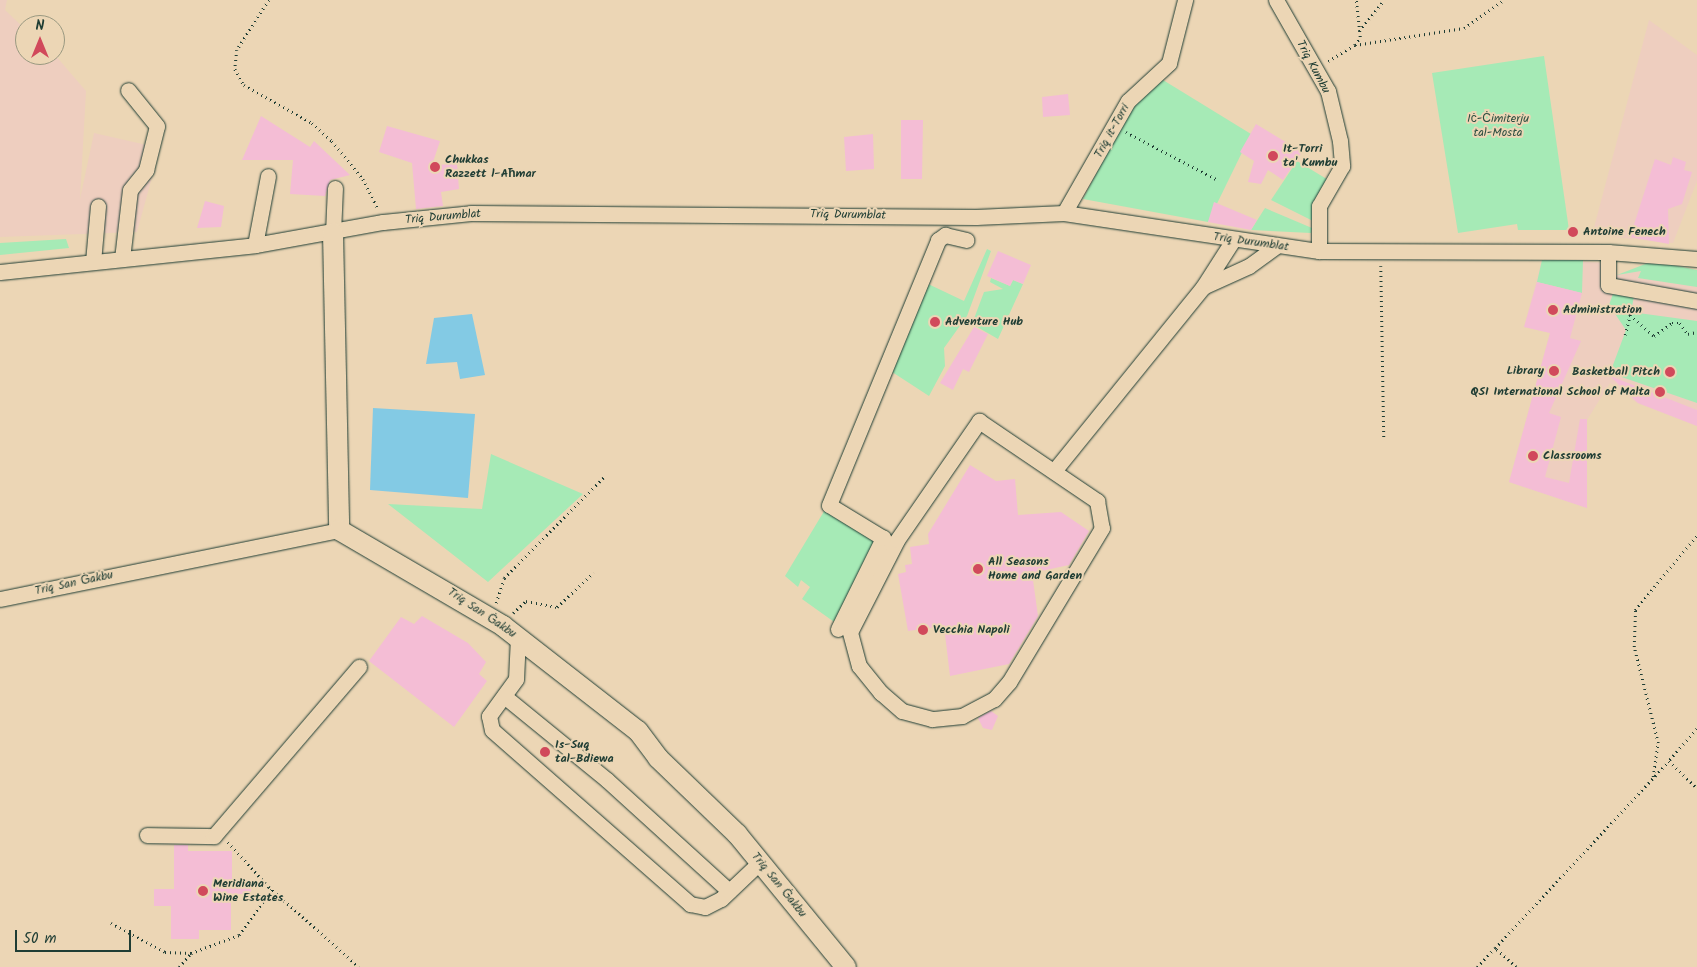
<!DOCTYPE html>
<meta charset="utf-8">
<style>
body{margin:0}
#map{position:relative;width:1697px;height:967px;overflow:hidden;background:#ecd6b5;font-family:Kalam,sans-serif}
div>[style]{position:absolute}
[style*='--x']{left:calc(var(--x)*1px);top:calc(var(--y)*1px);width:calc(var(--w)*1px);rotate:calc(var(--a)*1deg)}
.built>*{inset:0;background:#eecebf}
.green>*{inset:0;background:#a6eab6}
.water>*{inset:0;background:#83cae4}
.building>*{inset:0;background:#f4bdd5}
.path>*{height:2.5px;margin-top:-1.25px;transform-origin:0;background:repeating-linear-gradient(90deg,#1f3d34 0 1px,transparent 0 5px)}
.roads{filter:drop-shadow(0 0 1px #1f3d34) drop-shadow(0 0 1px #1f3d34)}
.minor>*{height:15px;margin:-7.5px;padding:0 7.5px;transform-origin:7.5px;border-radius:7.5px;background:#ecd6b5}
.major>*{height:20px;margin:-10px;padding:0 10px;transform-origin:10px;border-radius:10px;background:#ecd6b5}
.dots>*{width:14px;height:14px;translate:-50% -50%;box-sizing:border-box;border:2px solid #ecd6b5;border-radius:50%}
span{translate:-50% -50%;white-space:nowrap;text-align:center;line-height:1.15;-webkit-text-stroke:4px #ecd6b5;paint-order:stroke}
.street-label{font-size:12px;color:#1f3d34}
.park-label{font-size:12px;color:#2c4e41}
.poi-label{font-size:12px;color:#1f3d34;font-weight:700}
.left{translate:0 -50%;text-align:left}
.right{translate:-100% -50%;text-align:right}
.north{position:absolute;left:15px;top:15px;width:50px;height:50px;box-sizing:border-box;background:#ecd6b5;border:1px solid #9a9981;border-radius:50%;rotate:0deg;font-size:14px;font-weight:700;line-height:20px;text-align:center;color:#1f3d34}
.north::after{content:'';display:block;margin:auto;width:18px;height:22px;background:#d1495b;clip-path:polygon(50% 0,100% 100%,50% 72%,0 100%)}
.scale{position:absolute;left:15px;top:930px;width:116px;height:22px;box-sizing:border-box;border:2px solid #1f3d34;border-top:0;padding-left:6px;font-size:15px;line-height:18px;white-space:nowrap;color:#1f3d34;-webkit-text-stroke:4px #ecd6b5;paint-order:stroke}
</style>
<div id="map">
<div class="built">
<div style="clip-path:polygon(0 0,7px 0,5px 10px,25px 29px,25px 55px,55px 55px,86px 91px,80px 199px,94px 133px,160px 148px,137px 232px,0 237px)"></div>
<div style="clip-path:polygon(1649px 20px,1697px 55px,1697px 181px,1673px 243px,1592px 235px)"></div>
<div style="clip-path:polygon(1542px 260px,1610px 263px,1617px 275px,1653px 261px,1697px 270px,1697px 426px,1637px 403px,1610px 383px,1587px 420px,1587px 508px,1509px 482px,1550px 333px,1524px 327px)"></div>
</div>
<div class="green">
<div style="clip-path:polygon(1544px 56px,1569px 230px,1518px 230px,1517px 224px,1458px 233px,1432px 73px)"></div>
<div style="clip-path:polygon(1163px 80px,1251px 134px,1208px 222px,1083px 199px,1133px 103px)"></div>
<div style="clip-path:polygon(1297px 161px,1330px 181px,1313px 221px,1271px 200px)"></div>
<div style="clip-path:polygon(1265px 208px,1312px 228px,1311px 233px,1251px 230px)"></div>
<div style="clip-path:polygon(66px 239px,69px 248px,0 255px,0 243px)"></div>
<div style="clip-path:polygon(987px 249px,991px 251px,967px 316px,944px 348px,945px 366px,929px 396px,886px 368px,924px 282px,964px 301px)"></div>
<div style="clip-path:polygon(1542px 260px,1583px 260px,1582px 293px,1537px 282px)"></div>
<div style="clip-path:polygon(1653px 261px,1697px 270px,1697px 287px,1638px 278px,1641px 271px,1617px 275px)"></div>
<div style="clip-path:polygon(991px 278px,1010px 286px,1013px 280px,1023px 284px,998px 339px,972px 324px,984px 292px,1003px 289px,990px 282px)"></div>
<div style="clip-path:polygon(1614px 291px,1634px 296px,1631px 312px,1697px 321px,1697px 403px,1610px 373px,1626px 330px,1609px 305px)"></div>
<div style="clip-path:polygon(491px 454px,583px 494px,488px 582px,388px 504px,482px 509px)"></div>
<div style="clip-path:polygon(826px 508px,878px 539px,837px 624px,802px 599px,810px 587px,801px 580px,798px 587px,785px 576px)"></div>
</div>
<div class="water">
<div style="clip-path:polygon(472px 314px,485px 375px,460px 379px,457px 362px,426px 364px,434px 318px)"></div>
<div style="clip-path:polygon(373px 408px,475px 414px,468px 498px,370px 490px)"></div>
</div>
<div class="building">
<div style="clip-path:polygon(1068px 94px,1070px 115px,1043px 117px,1042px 97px)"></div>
<div style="clip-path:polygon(261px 116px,310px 147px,314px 141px,350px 175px,330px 180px,325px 196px,290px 194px,293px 160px,242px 160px)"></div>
<div style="clip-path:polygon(901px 120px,923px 120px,922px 179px,901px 179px)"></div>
<div style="clip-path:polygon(1256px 124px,1302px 152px,1283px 180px,1268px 170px,1261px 184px,1248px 182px,1254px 161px,1240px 152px)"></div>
<div style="clip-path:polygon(387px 126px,440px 141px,432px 165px,457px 164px,459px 189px,441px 192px,443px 206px,416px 209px,412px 163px,379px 152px)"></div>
<div style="clip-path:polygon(873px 134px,874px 169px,846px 171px,844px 137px)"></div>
<div style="clip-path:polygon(1673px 157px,1686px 162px,1684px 170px,1692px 172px,1682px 204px,1668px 209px,1669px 244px,1630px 237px,1655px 159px,1671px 165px)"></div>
<div style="clip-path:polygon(205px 201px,224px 206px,221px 227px,197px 228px)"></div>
<div style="clip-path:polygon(1214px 202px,1257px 220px,1251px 230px,1208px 222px)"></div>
<div style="clip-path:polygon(998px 251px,1031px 265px,1023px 284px,1013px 280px,1010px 286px,987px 276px)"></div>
<div style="clip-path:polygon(1537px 282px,1582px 293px,1570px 338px,1581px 341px,1549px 413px,1561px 417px,1545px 477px,1569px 483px,1580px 419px,1587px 419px,1587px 508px,1509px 482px,1550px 333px,1524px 327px)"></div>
<div style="clip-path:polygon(974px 327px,988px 334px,969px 372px,963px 369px,953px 390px,940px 383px)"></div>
<div style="clip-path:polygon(1610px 376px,1697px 410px,1697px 426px,1638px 403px)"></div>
<div style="clip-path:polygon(970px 465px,996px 481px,1015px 479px,1018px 515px,1061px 512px,1089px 531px,1069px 565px,1032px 573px,1038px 616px,1009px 664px,950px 676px,944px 626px,908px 631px,898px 574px,906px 572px,905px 565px,912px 564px,910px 547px,929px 544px,928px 534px)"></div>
<div style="clip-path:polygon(422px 616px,468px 643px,486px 662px,479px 674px,487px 681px,454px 727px,369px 661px,401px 617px,414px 624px)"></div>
<div style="clip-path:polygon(991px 711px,998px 716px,992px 730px,983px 728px,978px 718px)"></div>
<div style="clip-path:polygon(174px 845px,188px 845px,188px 851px,232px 851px,232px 882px,251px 882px,251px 894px,231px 894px,231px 930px,199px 930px,199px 939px,171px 939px,171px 906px,154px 906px,154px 889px,174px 889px)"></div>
</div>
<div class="path">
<div style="--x:269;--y:0;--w:59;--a:122.6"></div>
<div style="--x:237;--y:50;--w:19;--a:96"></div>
<div style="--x:235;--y:69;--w:18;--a:61"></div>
<div style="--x:244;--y:85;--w:78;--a:29.2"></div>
<div style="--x:312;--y:123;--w:27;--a:42"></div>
<div style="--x:332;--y:141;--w:49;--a:50.8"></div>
<div style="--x:363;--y:179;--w:34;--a:63"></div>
<div style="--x:1359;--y:31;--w:40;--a:-51"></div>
<div style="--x:1355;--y:45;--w:9;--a:-58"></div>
<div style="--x:1360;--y:37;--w:37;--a:-96"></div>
<div style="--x:1328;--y:61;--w:31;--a:-31"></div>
<div style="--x:1355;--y:45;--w:110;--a:-8.9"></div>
<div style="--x:1464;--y:28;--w:49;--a:-35"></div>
<div style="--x:1126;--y:132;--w:104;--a:27.6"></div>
<div style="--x:1381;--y:266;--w:173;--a:89"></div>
<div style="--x:1630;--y:315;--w:10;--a:-79"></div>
<div style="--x:1625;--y:335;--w:21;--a:-76"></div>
<div style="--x:1630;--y:315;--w:32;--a:41"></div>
<div style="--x:1654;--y:336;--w:22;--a:-36"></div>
<div style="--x:1672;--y:323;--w:8;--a:0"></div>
<div style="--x:1680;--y:323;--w:14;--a:54"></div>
<div style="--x:1688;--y:334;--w:9;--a:-13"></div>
<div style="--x:496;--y:603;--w:26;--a:-72"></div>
<div style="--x:504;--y:578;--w:142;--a:-45.3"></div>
<div style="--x:513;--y:613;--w:18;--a:-43"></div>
<div style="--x:526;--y:601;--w:32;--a:11"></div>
<div style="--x:557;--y:607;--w:50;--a:-43.4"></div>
<div style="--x:1697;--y:729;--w:43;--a:131.2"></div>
<div style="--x:1669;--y:761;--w:39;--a:44"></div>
<div style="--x:1653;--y:777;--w:34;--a:-82"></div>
<div style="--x:1658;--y:743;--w:99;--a:-104"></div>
<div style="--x:1634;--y:647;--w:37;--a:-88"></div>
<div style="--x:1635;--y:610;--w:97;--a:-50.4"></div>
<div style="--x:228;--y:842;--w:61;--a:47.7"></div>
<div style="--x:269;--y:887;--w:120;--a:41.6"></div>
<div style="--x:111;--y:923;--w:61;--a:28.2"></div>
<div style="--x:165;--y:952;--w:26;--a:2"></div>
<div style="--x:191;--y:953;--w:51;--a:-20.6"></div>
<div style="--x:239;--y:935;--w:57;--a:-54.3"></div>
<div style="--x:179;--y:967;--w:18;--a:-49"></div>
<div style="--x:1477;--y:967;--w:26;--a:-47"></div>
<div style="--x:1516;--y:967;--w:28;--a:-138"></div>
<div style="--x:1495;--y:948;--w:255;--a:-47.1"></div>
</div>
<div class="roads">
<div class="minor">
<div style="--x:1276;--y:0;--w:105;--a:60.3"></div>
<div style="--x:1328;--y:91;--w:51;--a:76.5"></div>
<div style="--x:1340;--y:141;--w:25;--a:85"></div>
<div style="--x:1342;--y:166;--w:46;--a:119.9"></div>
<div style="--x:1319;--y:206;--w:45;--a:90"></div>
<div style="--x:1064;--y:213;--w:129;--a:-60.3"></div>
<div style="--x:1128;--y:101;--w:56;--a:-42.8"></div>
<div style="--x:1169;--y:63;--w:65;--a:-75.7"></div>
<div style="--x:333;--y:233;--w:45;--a:-87.5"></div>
<div style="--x:255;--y:245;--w:70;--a:-79.3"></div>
<div style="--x:1608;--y:252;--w:33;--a:90"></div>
<div style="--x:1608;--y:285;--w:90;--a:10.2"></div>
<div style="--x:122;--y:259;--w:69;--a:-83.4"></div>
<div style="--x:130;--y:190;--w:26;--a:-51"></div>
<div style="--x:146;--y:170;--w:45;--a:-76"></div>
<div style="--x:157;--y:126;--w:46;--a:-128.9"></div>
<div style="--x:93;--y:262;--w:56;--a:-84.9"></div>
<div style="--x:0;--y:272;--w:256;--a:-6"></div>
<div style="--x:255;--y:245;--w:130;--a:-10.2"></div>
<div style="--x:383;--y:222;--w:88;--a:-5.8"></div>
<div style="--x:471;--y:213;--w:505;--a:0.45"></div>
<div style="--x:976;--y:217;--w:88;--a:-2.6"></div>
<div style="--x:1064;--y:213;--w:258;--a:8.5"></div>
<div style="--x:1319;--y:251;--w:289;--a:0.2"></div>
<div style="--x:1608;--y:252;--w:89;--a:4.5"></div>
<div style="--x:1205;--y:286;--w:48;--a:-24.4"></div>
<div style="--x:1249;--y:266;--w:34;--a:-36"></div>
<div style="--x:979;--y:421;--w:143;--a:34.1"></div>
<div style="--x:1097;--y:501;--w:27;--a:80"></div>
<div style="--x:1102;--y:528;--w:180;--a:121.1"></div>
<div style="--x:1009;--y:682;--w:23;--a:131"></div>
<div style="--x:994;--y:699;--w:36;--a:152"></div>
<div style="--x:962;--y:716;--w:30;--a:174"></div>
<div style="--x:932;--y:719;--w:31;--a:-165"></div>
<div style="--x:902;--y:711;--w:28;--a:-139"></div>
<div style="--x:881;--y:693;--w:35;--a:-129"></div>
<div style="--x:859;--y:666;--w:35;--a:-105"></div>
<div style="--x:850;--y:632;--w:103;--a:-62.9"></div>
<div style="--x:897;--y:540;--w:145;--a:-55.4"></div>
<div style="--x:1054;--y:471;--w:237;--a:-51"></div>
<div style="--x:1203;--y:287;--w:56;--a:-57.4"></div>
<div style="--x:0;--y:599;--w:346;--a:-11.5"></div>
<div style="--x:838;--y:629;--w:102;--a:-63.7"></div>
<div style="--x:883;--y:538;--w:63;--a:-148.6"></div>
<div style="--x:829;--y:505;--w:287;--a:-67.6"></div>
<div style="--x:938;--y:240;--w:9;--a:-36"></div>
<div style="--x:945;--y:235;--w:22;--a:13"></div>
<div style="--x:518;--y:637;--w:42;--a:92.7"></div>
<div style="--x:516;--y:679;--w:46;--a:126.1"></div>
<div style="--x:489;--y:716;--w:14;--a:78"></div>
<div style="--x:492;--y:730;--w:264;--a:41.3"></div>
<div style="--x:690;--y:904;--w:15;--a:11"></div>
<div style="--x:705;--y:907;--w:18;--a:-27"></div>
<div style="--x:721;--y:899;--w:54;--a:-43.5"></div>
<div style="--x:504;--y:696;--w:133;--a:39.2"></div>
<div style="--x:607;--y:780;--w:165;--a:42.3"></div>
<div style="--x:147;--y:835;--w:67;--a:0.9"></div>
<div style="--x:214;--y:836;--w:223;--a:-49.4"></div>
</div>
<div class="major">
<div style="--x:333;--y:233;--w:297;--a:88.8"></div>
<div style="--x:339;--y:530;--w:190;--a:30.3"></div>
<div style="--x:503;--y:626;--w:171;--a:37.9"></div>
<div style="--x:638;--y:731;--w:34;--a:53"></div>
<div style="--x:658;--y:758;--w:110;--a:43.9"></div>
<div style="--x:737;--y:834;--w:172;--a:50.7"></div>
</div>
</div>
<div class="dots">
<div style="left:1273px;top:156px;background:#d1495b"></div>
<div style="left:435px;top:167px;background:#d1495b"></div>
<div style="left:1573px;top:232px;background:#d1495b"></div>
<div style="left:1553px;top:310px;background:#d1495b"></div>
<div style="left:935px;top:322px;background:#d1495b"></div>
<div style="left:1554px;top:371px;background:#d1495b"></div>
<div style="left:1670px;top:372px;background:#d1495b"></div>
<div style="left:1660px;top:392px;background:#d1495b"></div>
<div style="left:1533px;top:456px;background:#d1495b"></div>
<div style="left:978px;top:569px;background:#d1495b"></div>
<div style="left:923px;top:630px;background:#d1495b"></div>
<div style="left:545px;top:752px;background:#d1495b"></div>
<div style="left:203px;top:891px;background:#d1495b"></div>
</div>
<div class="street-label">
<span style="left:1313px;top:67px;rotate:62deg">Triq Kumbu</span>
<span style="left:1112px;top:131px;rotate:-61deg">Triq it-Torri</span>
<span style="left:848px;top:215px;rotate:1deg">Triq Durumblat</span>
<span style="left:443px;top:217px;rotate:-5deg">Triq Durumblat</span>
<span style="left:1251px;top:242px;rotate:8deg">Triq Durumblat</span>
<span style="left:74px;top:583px;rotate:-12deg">Triq San Ġakbu</span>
<span style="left:482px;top:613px;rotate:34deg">Triq San Ġakbu</span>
<span style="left:779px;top:885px;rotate:51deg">Triq San Ġakbu</span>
</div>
<div class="park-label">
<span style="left:1498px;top:126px">Iċ-Ċimiterju<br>tal-Mosta</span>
</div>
<div class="poi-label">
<span class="left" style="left:1283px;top:156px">It-Torri<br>ta' Kumbu</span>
<span class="left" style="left:445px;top:167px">Chukkas<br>Razzett l-Aħmar</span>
<span class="left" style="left:1583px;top:232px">Antoine Fenech</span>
<span class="left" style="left:1563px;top:310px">Administration</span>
<span class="left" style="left:945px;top:322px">Adventure Hub</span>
<span class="right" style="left:1544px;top:371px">Library</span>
<span class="right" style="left:1660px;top:372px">Basketball Pitch</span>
<span class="right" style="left:1650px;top:392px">QSI International School of Malta</span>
<span class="left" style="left:1543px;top:456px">Classrooms</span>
<span class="left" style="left:988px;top:569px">All Seasons<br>Home and Garden</span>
<span class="left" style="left:933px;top:630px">Vecchia Napoli</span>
<span class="left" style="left:555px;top:752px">Is-Suq<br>tal-Bdiewa</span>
<span class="left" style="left:213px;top:891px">Meridiana<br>Wine Estates</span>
</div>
<div class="north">N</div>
<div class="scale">50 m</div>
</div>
